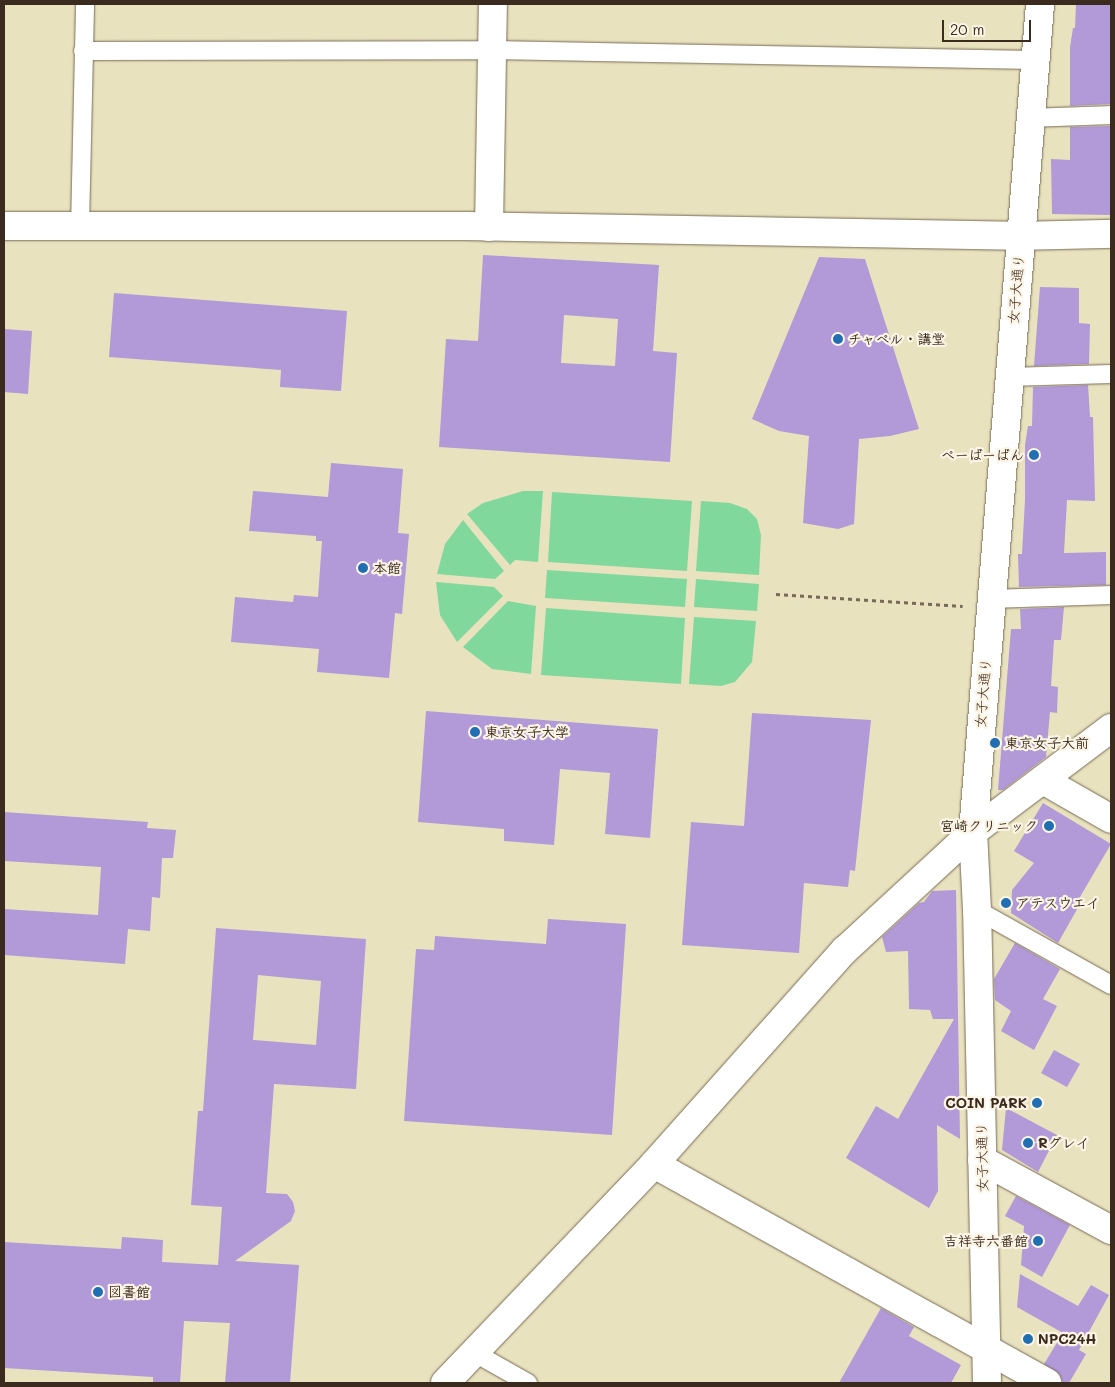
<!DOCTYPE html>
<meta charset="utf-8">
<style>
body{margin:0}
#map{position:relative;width:1115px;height:1387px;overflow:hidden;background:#e9e2be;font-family:Mali,"Klee One",sans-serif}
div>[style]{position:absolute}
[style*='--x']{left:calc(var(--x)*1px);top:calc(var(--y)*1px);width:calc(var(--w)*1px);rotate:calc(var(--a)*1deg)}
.green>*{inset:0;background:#80d89d}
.building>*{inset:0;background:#b299d7}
.path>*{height:3px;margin-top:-1.5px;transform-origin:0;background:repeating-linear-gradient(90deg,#786a56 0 4px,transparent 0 8px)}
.roads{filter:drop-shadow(0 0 1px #786a56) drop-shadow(0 0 1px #786a56)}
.lane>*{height:18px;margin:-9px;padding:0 9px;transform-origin:9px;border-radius:9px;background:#fff}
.street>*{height:28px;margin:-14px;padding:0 14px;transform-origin:14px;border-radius:14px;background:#fff}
.secondary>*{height:28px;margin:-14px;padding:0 14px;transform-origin:14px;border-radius:14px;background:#fff}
.dots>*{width:14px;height:14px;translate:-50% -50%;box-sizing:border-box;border:2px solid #fcf5e5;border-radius:50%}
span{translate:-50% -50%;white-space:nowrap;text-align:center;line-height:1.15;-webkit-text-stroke:4.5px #fcf5e5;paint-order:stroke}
.street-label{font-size:14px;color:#3b2a1e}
.poi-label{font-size:14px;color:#3b2a1e;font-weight:700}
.left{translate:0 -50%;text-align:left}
.right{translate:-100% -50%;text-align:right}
.frame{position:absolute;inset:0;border:5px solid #3b2a1e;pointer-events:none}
.scale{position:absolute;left:942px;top:20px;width:89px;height:22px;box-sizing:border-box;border:2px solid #3b2a1e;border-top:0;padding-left:6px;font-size:15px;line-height:18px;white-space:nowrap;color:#3b2a1e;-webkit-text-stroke:4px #fcf5e5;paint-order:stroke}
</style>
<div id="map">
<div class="green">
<div style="clip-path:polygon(523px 491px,543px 491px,538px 562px,515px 560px,510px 565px,467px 514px,483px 503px)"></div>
<div style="clip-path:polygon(552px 492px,692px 501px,687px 571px,548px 562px)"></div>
<div style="clip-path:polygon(701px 501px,730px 503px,747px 509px,757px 519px,761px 535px,759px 575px,696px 571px)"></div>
<div style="clip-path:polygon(463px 520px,504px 571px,495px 579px,437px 574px,445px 544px)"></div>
<div style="clip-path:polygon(547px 570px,687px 579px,685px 607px,545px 598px)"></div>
<div style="clip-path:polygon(696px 579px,759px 584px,757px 611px,694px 607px)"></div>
<div style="clip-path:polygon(436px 582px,494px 587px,503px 596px,457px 642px,440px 615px)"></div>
<div style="clip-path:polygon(508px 601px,536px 606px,531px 674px,492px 669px,463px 647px)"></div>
<div style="clip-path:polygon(546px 608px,685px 618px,681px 684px,541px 675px)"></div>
<div style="clip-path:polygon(694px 617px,756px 621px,752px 662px,735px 682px,721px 686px,689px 684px)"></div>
</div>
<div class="building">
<div style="clip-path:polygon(1076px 4px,1111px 4px,1111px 104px,1070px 106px,1070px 47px,1073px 28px,1075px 28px)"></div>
<div style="clip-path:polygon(1111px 126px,1111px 215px,1052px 214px,1051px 159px,1070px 160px,1070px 127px)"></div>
<div style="clip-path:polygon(evenodd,483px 255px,659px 265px,653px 351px,677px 353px,670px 462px,439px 447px,446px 339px,478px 341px,483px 255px,564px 315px,618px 319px,615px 366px,561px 363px,564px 315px)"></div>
<div style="clip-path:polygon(819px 257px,865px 259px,919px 429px,890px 436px,859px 439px,854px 524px,838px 529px,803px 523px,809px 436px,779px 431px,752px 419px)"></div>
<div style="clip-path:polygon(1040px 287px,1079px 288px,1079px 323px,1090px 324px,1089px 364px,1034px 366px)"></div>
<div style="clip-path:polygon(114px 293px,347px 311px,341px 391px,280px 387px,281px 370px,109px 357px)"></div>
<div style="clip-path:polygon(4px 329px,32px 331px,28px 394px,4px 392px)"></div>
<div style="clip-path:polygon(1088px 385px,1090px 417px,1093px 417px,1095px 501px,1067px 500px,1064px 553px,1106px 552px,1106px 585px,1019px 587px,1018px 554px,1022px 554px,1025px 500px,1025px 445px,1028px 426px,1032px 426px,1033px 387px)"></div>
<div style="clip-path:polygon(331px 463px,403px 469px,398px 533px,409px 534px,402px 614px,395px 613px,389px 678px,317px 672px,319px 649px,231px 642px,235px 597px,293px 602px,294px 595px,318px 597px,322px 541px,316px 541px,316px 536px,249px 531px,253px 491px,328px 497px)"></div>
<div style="clip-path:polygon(1064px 607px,1061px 640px,1054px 640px,1051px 686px,1058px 687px,1057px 713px,1050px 712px,1046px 757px,1003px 790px,998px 790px,1011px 629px,1021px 629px,1020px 609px)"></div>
<div style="clip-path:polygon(426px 711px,658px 729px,650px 838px,605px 834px,610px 773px,560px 769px,554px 845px,504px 841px,504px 829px,418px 822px)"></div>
<div style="clip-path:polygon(752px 713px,871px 720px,855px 871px,850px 870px,848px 887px,804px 883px,799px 953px,682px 945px,691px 822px,744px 826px)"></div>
<div style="clip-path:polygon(1043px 803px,1111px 844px,1077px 902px,1080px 904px,1058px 943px,1011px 913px,1012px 890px,1034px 863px,1014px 851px)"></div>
<div style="clip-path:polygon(4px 812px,148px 822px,147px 828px,176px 830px,173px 858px,162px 858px,160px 898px,152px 897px,150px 931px,128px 929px,125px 964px,4px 955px,4px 909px,98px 915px,101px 867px,4px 861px)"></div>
<div style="clip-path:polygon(956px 890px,960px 1139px,937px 1125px,938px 1191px,929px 1208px,846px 1158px,876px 1106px,898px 1119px,954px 1019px,933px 1019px,930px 1010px,909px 1009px,908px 951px,886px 952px,882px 937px,919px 903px,924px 902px,932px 891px)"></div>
<div style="clip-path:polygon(548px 919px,626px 924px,612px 1135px,404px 1121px,416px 949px,434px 950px,435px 936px,546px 944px)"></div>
<div style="clip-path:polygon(evenodd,216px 928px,366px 939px,356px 1089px,274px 1084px,266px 1193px,287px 1194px,293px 1202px,295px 1211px,291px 1221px,235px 1261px,299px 1265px,290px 1383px,225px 1383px,230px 1323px,184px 1321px,180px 1383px,153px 1383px,153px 1377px,4px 1368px,4px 1242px,121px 1249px,122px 1237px,163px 1240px,162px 1262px,218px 1265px,222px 1207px,191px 1205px,198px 1111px,203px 1111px,216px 928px,258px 975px,321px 981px,316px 1045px,253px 1040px,258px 975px)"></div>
<div style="clip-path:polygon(1015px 943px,1060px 969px,1043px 999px,1057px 1006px,1034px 1050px,1001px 1031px,1011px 1011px,995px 1000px,994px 979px)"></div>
<div style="clip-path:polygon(1054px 1050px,1080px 1064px,1067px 1087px,1041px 1073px)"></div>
<div style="clip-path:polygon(1006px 1108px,1057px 1135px,1038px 1172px,1002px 1150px)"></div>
<div style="clip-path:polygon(1016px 1196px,1070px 1225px,1042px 1277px,1021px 1265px,1024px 1226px,1005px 1216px)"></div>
<div style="clip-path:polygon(1020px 1274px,1078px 1306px,1091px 1285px,1109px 1295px,1079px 1350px,1086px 1354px,1069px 1383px,1063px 1383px,1060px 1375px,1044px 1364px,1063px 1333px,1017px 1307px)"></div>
<div style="clip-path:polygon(881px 1308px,914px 1327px,909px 1336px,961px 1365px,951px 1383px,839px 1383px)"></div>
</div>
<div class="path">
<div style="--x:776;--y:594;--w:187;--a:3.7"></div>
</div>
<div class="roads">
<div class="lane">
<div style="--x:83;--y:51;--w:409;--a:-0.1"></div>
<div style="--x:492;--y:50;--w:543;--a:1.06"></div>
<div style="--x:1030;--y:118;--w:81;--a:-2.1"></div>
<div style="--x:80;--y:227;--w:223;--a:-88.7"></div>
<div style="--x:1008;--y:377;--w:103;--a:-1.7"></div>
<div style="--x:992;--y:599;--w:119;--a:-1.9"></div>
<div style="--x:977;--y:910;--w:154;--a:29.2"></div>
<div style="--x:475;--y:1353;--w:61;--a:29.5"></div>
</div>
<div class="street">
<div style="--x:489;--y:227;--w:223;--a:-89"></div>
<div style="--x:1020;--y:236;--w:91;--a:-1.3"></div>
<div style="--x:1043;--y:780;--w:78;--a:29.8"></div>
<div style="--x:982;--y:1160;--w:147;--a:28.5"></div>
<div style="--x:654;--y:1164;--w:450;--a:29.1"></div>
<div style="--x:445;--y:1383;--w:303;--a:-46.3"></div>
<div style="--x:654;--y:1164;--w:287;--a:-48.3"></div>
<div style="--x:845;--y:950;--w:174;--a:-42.7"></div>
<div style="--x:973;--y:832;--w:173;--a:-37"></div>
</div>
<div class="secondary">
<div style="--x:6;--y:226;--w:460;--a:0"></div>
<div style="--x:466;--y:226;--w:554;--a:1.03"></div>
<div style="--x:987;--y:1383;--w:473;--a:-91.2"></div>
<div style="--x:977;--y:910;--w:78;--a:-92.9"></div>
<div style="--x:973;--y:832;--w:831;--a:-85.37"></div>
</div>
</div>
<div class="dots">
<div style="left:838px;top:339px;background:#1f6fb2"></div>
<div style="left:1034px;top:455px;background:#1f6fb2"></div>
<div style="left:363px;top:568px;background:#1f6fb2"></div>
<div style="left:475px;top:732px;background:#1f6fb2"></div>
<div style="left:995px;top:743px;background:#1f6fb2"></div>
<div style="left:1049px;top:826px;background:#1f6fb2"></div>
<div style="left:1006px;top:903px;background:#1f6fb2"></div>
<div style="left:1037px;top:1103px;background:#1f6fb2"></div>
<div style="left:1028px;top:1143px;background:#1f6fb2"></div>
<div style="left:1038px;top:1241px;background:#1f6fb2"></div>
<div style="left:98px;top:1292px;background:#1f6fb2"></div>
<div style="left:1028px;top:1339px;background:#1f6fb2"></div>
</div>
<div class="street-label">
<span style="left:1016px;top:289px;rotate:-85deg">女子大通り</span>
<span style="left:983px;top:693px;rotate:-85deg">女子大通り</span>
<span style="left:982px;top:1157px;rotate:-91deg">女子大通り</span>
</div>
<div class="poi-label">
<span class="left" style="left:848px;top:339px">チャペル・講堂</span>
<span class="right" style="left:1024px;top:455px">ぺーばーばん</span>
<span class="left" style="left:373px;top:568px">本館</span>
<span class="left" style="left:485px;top:732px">東京女子大学</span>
<span class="left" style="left:1005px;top:743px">東京女子大前</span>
<span class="right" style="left:1038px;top:826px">宮崎クリニック</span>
<span class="left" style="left:1016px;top:903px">アテスウエイ</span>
<span class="right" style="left:1027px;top:1103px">COIN PARK</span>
<span class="left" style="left:1038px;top:1143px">Rグレイ</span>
<span class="right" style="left:1028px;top:1241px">吉祥寺六番館</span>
<span class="left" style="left:108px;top:1292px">図書館</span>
<span class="left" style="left:1038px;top:1339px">NPC24H</span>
</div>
<div class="frame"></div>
<div class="scale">20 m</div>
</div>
